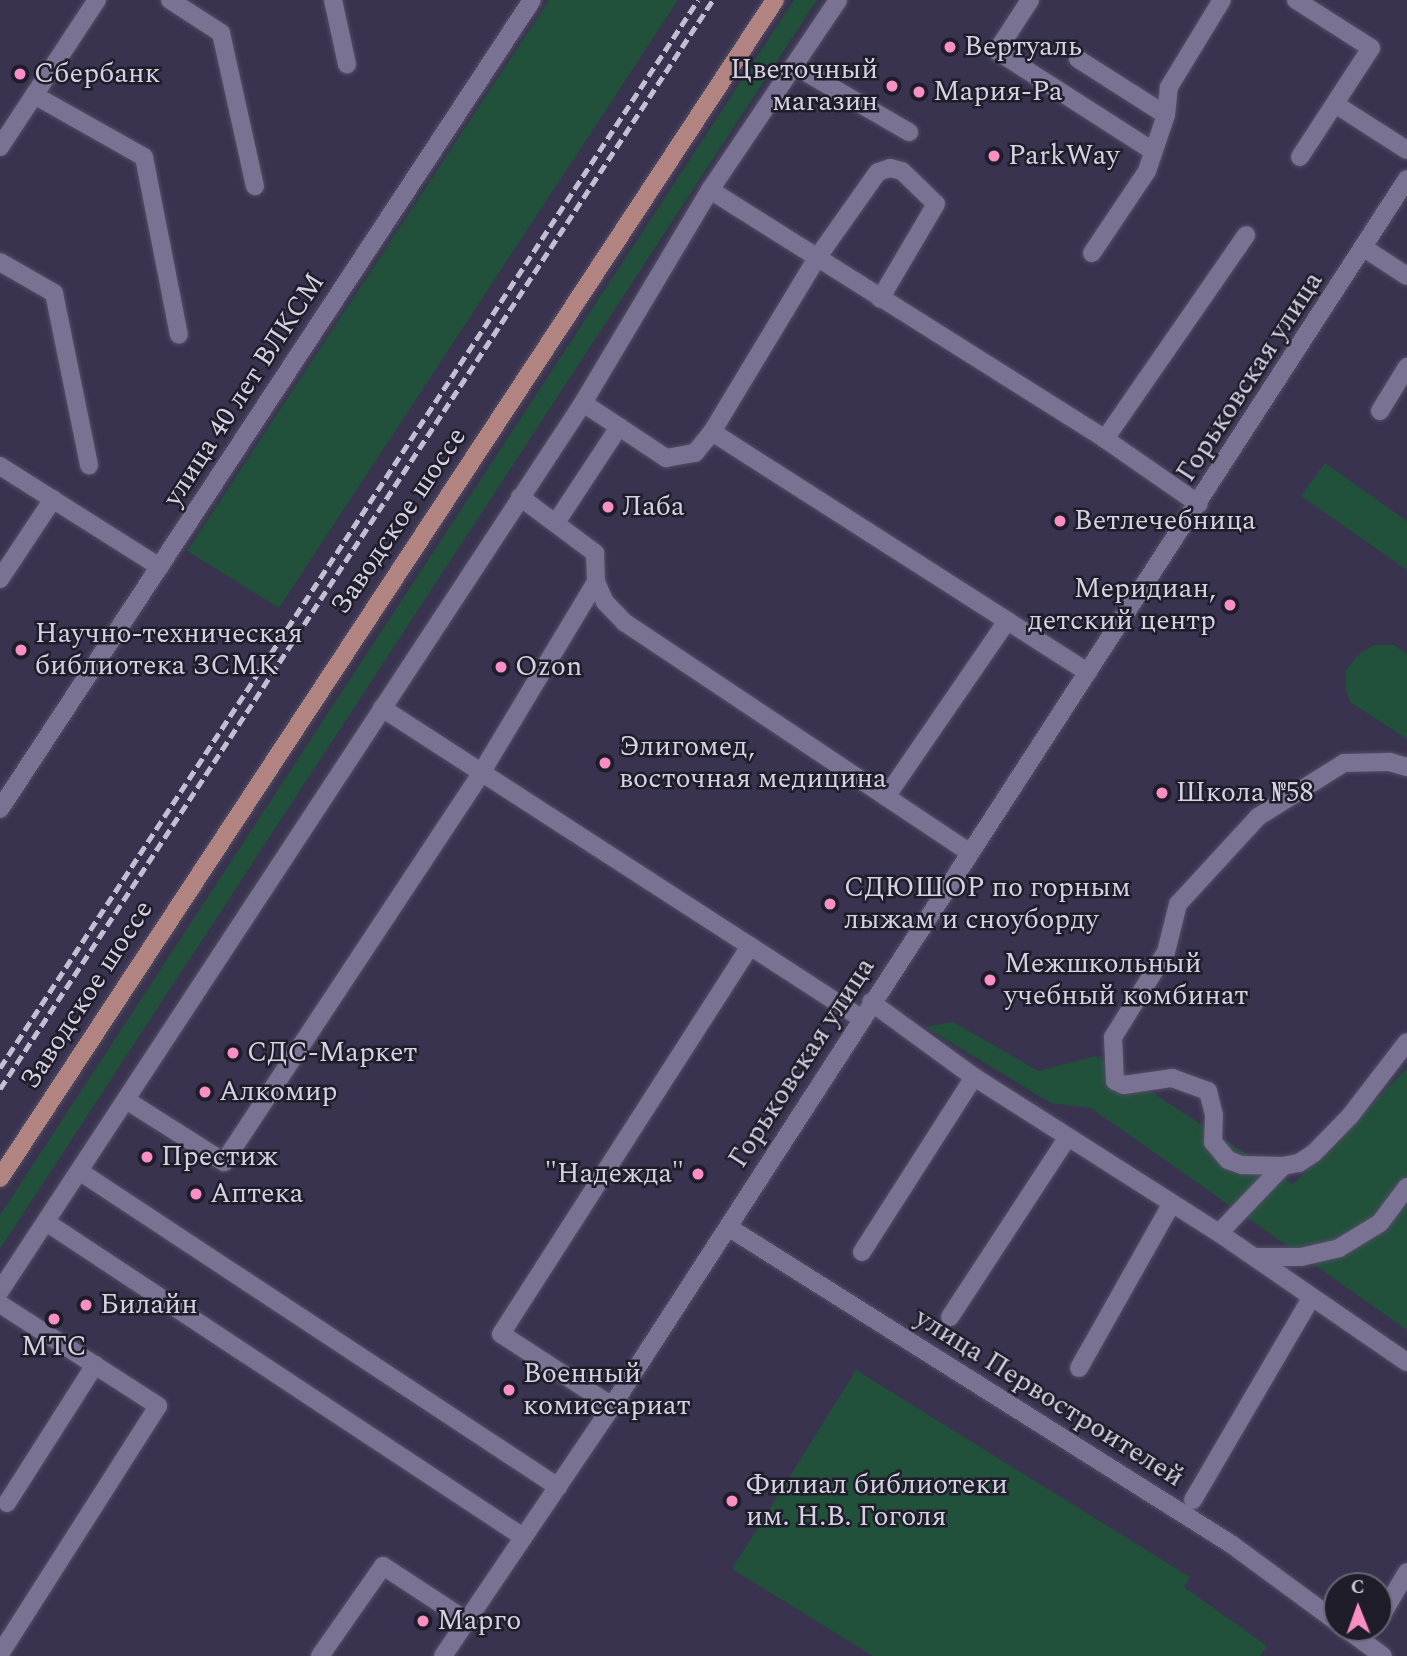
<!DOCTYPE html>
<meta charset="utf-8">
<style>
body{margin:0}
#map{position:relative;width:1407px;height:1656px;overflow:hidden;background:#39334f;font-family:Spectral,serif}
div>[style]{position:absolute}
[style*='--x']{left:calc(var(--x)*1px);top:calc(var(--y)*1px);width:calc(var(--w)*1px);rotate:calc(var(--a)*1deg)}
.green>*{inset:0;background:#21513b}
.roads{filter:drop-shadow(0 0 2px #534e65) drop-shadow(0 0 2px #534e65)}
.minor>*{height:18px;margin:-9px;padding:0 9px;transform-origin:9px;border-radius:9px;background:#797292}
.major>*{height:18px;margin:-9px;padding:0 9px;transform-origin:9px;border-radius:9px;background:#b18381}
.rail>*{height:5px;margin-top:-2.5px;transform-origin:0;background:repeating-linear-gradient(90deg,#c2bfd2 0 10px,transparent 0 15px)}
.dots>*{width:19px;height:19px;translate:-50% -50%;box-sizing:border-box;border:4px solid #201d2a;border-radius:50%}
span{translate:-50% -50%;white-space:nowrap;text-align:center;line-height:1.15;-webkit-text-stroke:5px #201d2a;paint-order:stroke}
.poi-label{font-size:28px;color:#d5d2e4}
.left{translate:0 -50%;text-align:left}
.right{translate:-100% -50%;text-align:right}
.street-label{font-size:28px;color:#d5d2e4}
.north{position:absolute;left:1323px;top:1572px;width:70px;height:70px;box-sizing:border-box;background:#201d2a;border:2px solid #686574;border-radius:50%;rotate:359deg;font-size:19px;font-weight:700;line-height:28px;text-align:center;color:#d5d2e4}
.north::after{content:'';display:block;margin:auto;width:24px;height:32px;background:#fa8fc6;clip-path:polygon(50% 0,100% 100%,50% 72%,0 100%)}
</style>
<div id="map">
<div class="green">
<div style="clip-path:polygon(549px 0,678px 0,279px 608px,187px 551px)"></div>
<div style="clip-path:polygon(794px 0,817px 0,0 1249px,0 1215px)"></div>
<div style="clip-path:polygon(1325px 463px,1407px 521px,1407px 570px,1301px 496px)"></div>
<div style="clip-path:polygon(1374px 645px,1394px 645px,1407px 654px,1407px 739px,1350px 702px,1346px 689px,1346px 670px,1360px 653px)"></div>
<div style="clip-path:polygon(953px 1022px,1038px 1071px,1096px 1056px,1293px 1184px,1407px 1068px,1407px 1330px,1091px 1108px,1051px 1103px,925px 1027px)"></div>
<div style="clip-path:polygon(856px 1370px,1190px 1577px,1184px 1587px,1267px 1646px,1260px 1656px,873px 1656px,732px 1569px)"></div>
</div>
<div class="roads">
<div class="minor">
<div style="--x:170;--y:0;--w:61;--a:32.9"></div>
<div style="--x:221;--y:33;--w:157;--a:77.5"></div>
<div style="--x:333;--y:0;--w:66;--a:77.7"></div>
<div style="--x:1030;--y:0;--w:61;--a:122.9"></div>
<div style="--x:997;--y:51;--w:185;--a:32.7"></div>
<div style="--x:1296;--y:0;--w:89;--a:32.6"></div>
<div style="--x:1371;--y:48;--w:130;--a:123.1"></div>
<div style="--x:1078;--y:59;--w:104;--a:32.5"></div>
<div style="--x:795;--y:66;--w:132;--a:30.1"></div>
<div style="--x:34;--y:95;--w:126;--a:29.4"></div>
<div style="--x:144;--y:157;--w:181;--a:78.9"></div>
<div style="--x:1335;--y:104;--w:85;--a:32.6"></div>
<div style="--x:0;--y:147;--w:176;--a:-56.6"></div>
<div style="--x:710;--y:190;--w:467;--a:32.2"></div>
<div style="--x:1105;--y:439;--w:114;--a:34.7"></div>
<div style="--x:1364;--y:248;--w:51;--a:33.1"></div>
<div style="--x:1092;--y:253;--w:99;--a:-56.1"></div>
<div style="--x:1147;--y:171;--w:59;--a:-71.3"></div>
<div style="--x:1166;--y:115;--w:28;--a:-84"></div>
<div style="--x:1169;--y:87;--w:102;--a:-58.7"></div>
<div style="--x:0;--y:262;--w:62;--a:29.9"></div>
<div style="--x:54;--y:293;--w:176;--a:78.5"></div>
<div style="--x:583;--y:403;--w:100;--a:33.5"></div>
<div style="--x:666;--y:458;--w:29;--a:-10"></div>
<div style="--x:695;--y:453;--w:27;--a:-51"></div>
<div style="--x:712;--y:432;--w:446;--a:32.6"></div>
<div style="--x:1380;--y:411;--w:52;--a:-58.5"></div>
<div style="--x:712;--y:432;--w:203;--a:-58.9"></div>
<div style="--x:817;--y:258;--w:105;--a:-54.7"></div>
<div style="--x:878;--y:172;--w:13;--a:-18"></div>
<div style="--x:890;--y:168;--w:12;--a:14"></div>
<div style="--x:902;--y:171;--w:47;--a:44.1"></div>
<div style="--x:936;--y:204;--w:110;--a:120.5"></div>
<div style="--x:1105;--y:439;--w:248;--a:-55.3"></div>
<div style="--x:0;--y:466;--w:189;--a:32.3"></div>
<div style="--x:520;--y:497;--w:94;--a:36.7"></div>
<div style="--x:595;--y:553;--w:29;--a:88"></div>
<div style="--x:596;--y:582;--w:22;--a:66"></div>
<div style="--x:605;--y:602;--w:28;--a:46"></div>
<div style="--x:624;--y:622;--w:415;--a:33.7"></div>
<div style="--x:557;--y:521;--w:113;--a:-56.6"></div>
<div style="--x:0;--y:579;--w:96;--a:-56.5"></div>
<div style="--x:382;--y:708;--w:438;--a:32.9"></div>
<div style="--x:1407;--y:767;--w:19;--a:-164"></div>
<div style="--x:1389;--y:762;--w:45;--a:178.7"></div>
<div style="--x:1344;--y:763;--w:102;--a:147.9"></div>
<div style="--x:1258;--y:817;--w:118;--a:132.6"></div>
<div style="--x:1178;--y:904;--w:49;--a:104"></div>
<div style="--x:1166;--y:952;--w:100;--a:121.9"></div>
<div style="--x:1113;--y:1037;--w:44;--a:87.4"></div>
<div style="--x:1115;--y:1081;--w:10;--a:24"></div>
<div style="--x:1124;--y:1085;--w:49;--a:-8.3"></div>
<div style="--x:1172;--y:1078;--w:38;--a:20"></div>
<div style="--x:1208;--y:1091;--w:25;--a:76"></div>
<div style="--x:1214;--y:1115;--w:27;--a:92"></div>
<div style="--x:1213;--y:1142;--w:23;--a:50"></div>
<div style="--x:1228;--y:1160;--w:15;--a:20"></div>
<div style="--x:1242;--y:1165;--w:41;--a:1.4"></div>
<div style="--x:1283;--y:1166;--w:16;--a:-11"></div>
<div style="--x:1299;--y:1163;--w:18;--a:-34"></div>
<div style="--x:1314;--y:1153;--w:52;--a:-45.8"></div>
<div style="--x:1350;--y:1116;--w:93;--a:-52.4"></div>
<div style="--x:886;--y:797;--w:214;--a:-55.5"></div>
<div style="--x:0;--y:809;--w:968;--a:-56.67"></div>
<div style="--x:871;--y:1002;--w:127;--a:36.1"></div>
<div style="--x:974;--y:1077;--w:290;--a:32.5"></div>
<div style="--x:1219;--y:1233;--w:228;--a:34.5"></div>
<div style="--x:126;--y:1100;--w:116;--a:32.3"></div>
<div style="--x:224;--y:1162;--w:464;--a:-56.5"></div>
<div style="--x:480;--y:775;--w:225;--a:-59"></div>
<div style="--x:79;--y:1171;--w:574;--a:33.41"></div>
<div style="--x:46;--y:1222;--w:572;--a:33.44"></div>
<div style="--x:728;--y:1227;--w:595;--a:32.22"></div>
<div style="--x:1231;--y:1544;--w:132;--a:36.3"></div>
<div style="--x:1219;--y:1233;--w:93;--a:-46.3"></div>
<div style="--x:862;--y:1252;--w:208;--a:-57.4"></div>
<div style="--x:1254;--y:1257;--w:47;--a:0"></div>
<div style="--x:1301;--y:1257;--w:39;--a:-13"></div>
<div style="--x:1339;--y:1248;--w:48;--a:-31.4"></div>
<div style="--x:1380;--y:1223;--w:45;--a:-53.1"></div>
<div style="--x:0;--y:1291;--w:1062;--a:-56.71"></div>
<div style="--x:583;--y:403;--w:248;--a:-59.2"></div>
<div style="--x:710;--y:190;--w:229;--a:-56"></div>
<div style="--x:0;--y:1304;--w:188;--a:32.8"></div>
<div style="--x:158;--y:1406;--w:294;--a:122.5"></div>
<div style="--x:950;--y:1317;--w:214;--a:-56.8"></div>
<div style="--x:1079;--y:1368;--w:187;--a:-60.6"></div>
<div style="--x:612;--y:1406;--w:132;--a:-147"></div>
<div style="--x:501;--y:1334;--w:461;--a:-57.3"></div>
<div style="--x:750;--y:946;--w:132;--a:33"></div>
<div style="--x:1193;--y:1500;--w:234;--a:-59.7"></div>
<div style="--x:7;--y:1503;--w:164;--a:-57.5"></div>
<div style="--x:1384;--y:1611;--w:45;--a:-59.5"></div>
<div style="--x:1345;--y:1628;--w:47;--a:36.4"></div>
<div style="--x:320;--y:1656;--w:110;--a:-55"></div>
<div style="--x:383;--y:1566;--w:100;--a:33.2"></div>
<div style="--x:443;--y:1656;--w:302;--a:-55.9"></div>
<div style="--x:612;--y:1406;--w:1462;--a:-57.06"></div>
</div>
<div class="major">
<div style="--x:0;--y:1178;--w:1410;--a:-56.66"></div>
</div>
</div>
<div class="rail">
<div style="--x:0;--y:1068;--w:1276;--a:-56.83"></div>
<div style="--x:0;--y:1089;--w:1302;--a:-56.79"></div>
</div>
<div class="dots">
<div style="left:950px;top:47px;background:#fa8fc6"></div>
<div style="left:20px;top:74px;background:#fa8fc6"></div>
<div style="left:892px;top:86px;background:#fa8fc6"></div>
<div style="left:919px;top:92px;background:#fa8fc6"></div>
<div style="left:994px;top:156px;background:#fa8fc6"></div>
<div style="left:608px;top:507px;background:#fa8fc6"></div>
<div style="left:1060px;top:521px;background:#fa8fc6"></div>
<div style="left:1230px;top:605px;background:#fa8fc6"></div>
<div style="left:21px;top:650px;background:#fa8fc6"></div>
<div style="left:501px;top:667px;background:#fa8fc6"></div>
<div style="left:605px;top:763px;background:#fa8fc6"></div>
<div style="left:1162px;top:793px;background:#fa8fc6"></div>
<div style="left:830px;top:904px;background:#fa8fc6"></div>
<div style="left:990px;top:980px;background:#fa8fc6"></div>
<div style="left:233px;top:1053px;background:#fa8fc6"></div>
<div style="left:205px;top:1092px;background:#fa8fc6"></div>
<div style="left:147px;top:1157px;background:#fa8fc6"></div>
<div style="left:698px;top:1174px;background:#fa8fc6"></div>
<div style="left:196px;top:1194px;background:#fa8fc6"></div>
<div style="left:86px;top:1305px;background:#fa8fc6"></div>
<div style="left:54px;top:1319px;background:#fa8fc6"></div>
<div style="left:509px;top:1390px;background:#fa8fc6"></div>
<div style="left:732px;top:1501px;background:#fa8fc6"></div>
<div style="left:423px;top:1621px;background:#fa8fc6"></div>
</div>
<div class="poi-label">
<span class="left" style="left:964px;top:47px">Вертуаль</span>
<span class="right" style="left:878px;top:86px">Цветочный<br>магазин</span>
<span class="left" style="left:34px;top:74px">Сбербанк</span>
<span class="left" style="left:933px;top:92px">Мария-Ра</span>
<span class="left" style="left:1008px;top:156px">ParkWay</span>
<span class="left" style="left:622px;top:507px">Лаба</span>
<span class="left" style="left:1074px;top:521px">Ветлечебница</span>
<span class="right" style="left:1216px;top:605px">Меридиан,<br>детский центр</span>
<span class="left" style="left:35px;top:650px">Научно-техническая<br>библиотека ЗСМК</span>
<span class="left" style="left:515px;top:667px">Ozon</span>
<span class="left" style="left:619px;top:763px">Элигомед,<br>восточная медицина</span>
<span class="left" style="left:1176px;top:793px">Школа №58</span>
<span class="left" style="left:844px;top:904px">СДЮШОР по горным<br>лыжам и сноуборду</span>
<span class="left" style="left:1004px;top:980px">Межшкольный<br>учебный комбинат</span>
<span class="left" style="left:247px;top:1053px">СДС-Маркет</span>
<span class="left" style="left:219px;top:1092px">Алкомир</span>
<span class="left" style="left:161px;top:1157px">Престиж</span>
<span class="right" style="left:684px;top:1174px">"Надежда"</span>
<span class="left" style="left:210px;top:1194px">Аптека</span>
<span class="left" style="left:100px;top:1305px">Билайн</span>
<span style="left:54px;top:1347px">МТС</span>
<span class="left" style="left:523px;top:1390px">Военный<br>комиссариат</span>
<span class="left" style="left:746px;top:1501px">Филиал библиотеки<br>им. Н.В. Гоголя</span>
<span class="left" style="left:437px;top:1621px">Марго</span>
</div>
<div class="street-label">
<span style="left:1250px;top:377px;rotate:-57deg">Горьковская улица</span>
<span style="left:244px;top:390px;rotate:-57deg">улица 40 лет ВЛКСМ</span>
<span style="left:399px;top:521px;rotate:-56deg">Заводское шоссе</span>
<span style="left:87px;top:995px;rotate:-57deg">Заводское шоссе</span>
<span style="left:802px;top:1063px;rotate:-57deg">Горьковская улица</span>
<span style="left:1049px;top:1398px;rotate:32deg">улица Первостроителей</span>
</div>
<div class="north">С</div>
</div>
